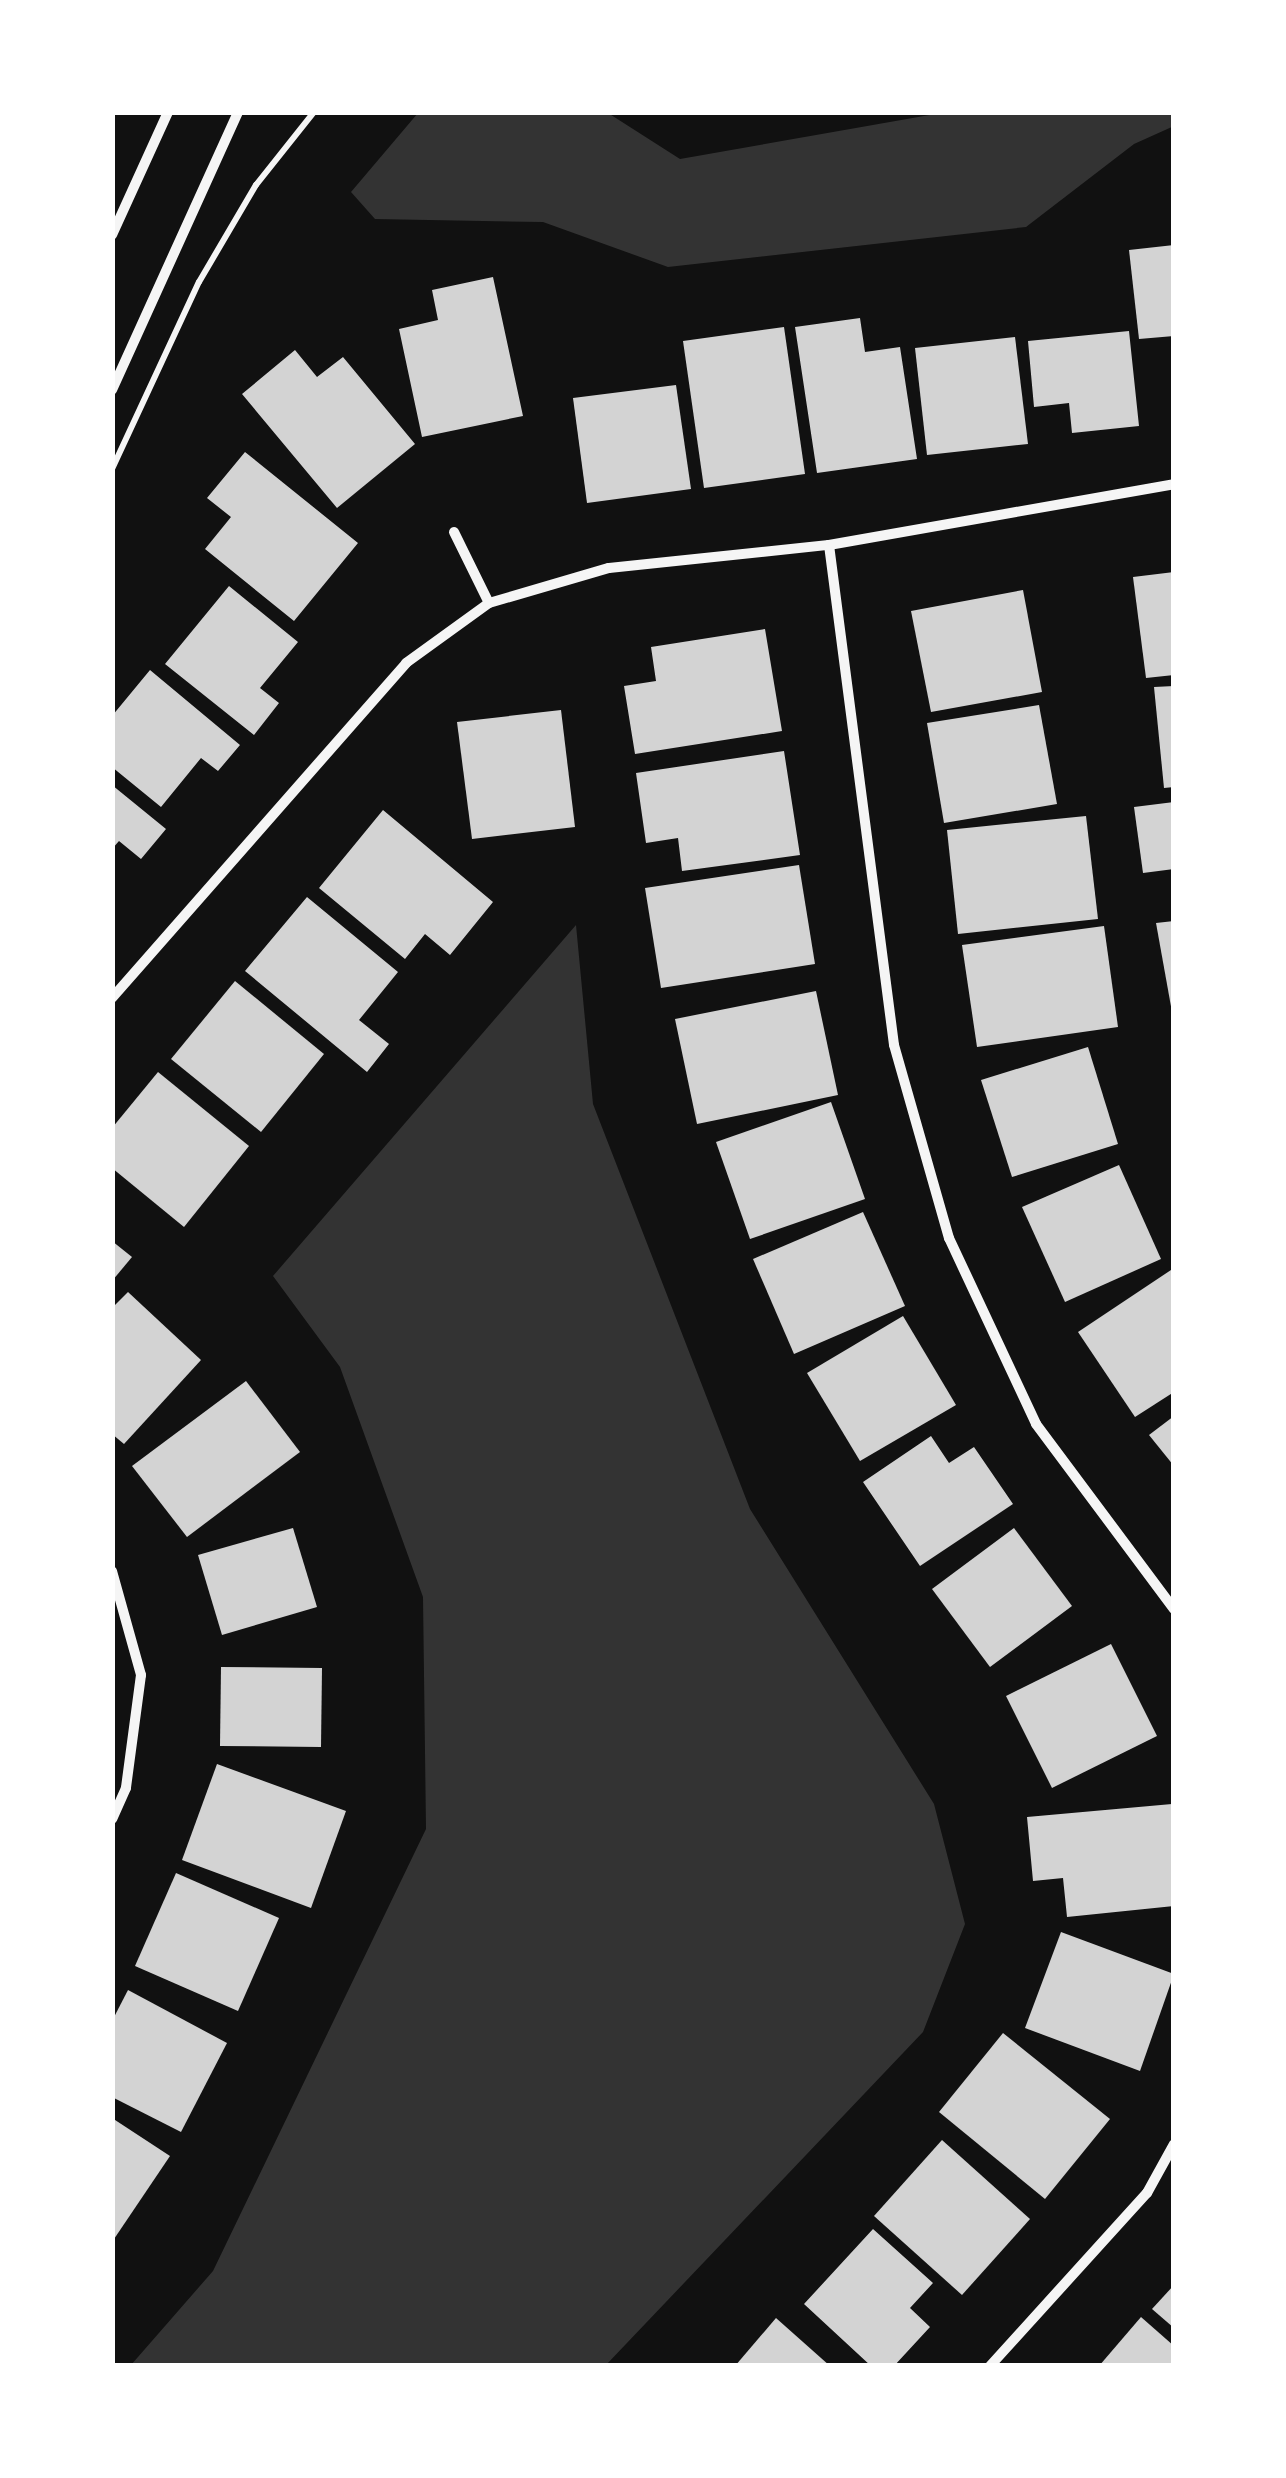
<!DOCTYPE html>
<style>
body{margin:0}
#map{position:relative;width:1286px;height:2478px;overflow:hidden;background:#111;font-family:Manrope,sans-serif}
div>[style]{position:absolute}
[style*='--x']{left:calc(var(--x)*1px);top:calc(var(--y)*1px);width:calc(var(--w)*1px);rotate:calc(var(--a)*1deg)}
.water>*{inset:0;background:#333}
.building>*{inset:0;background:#d3d3d3}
.path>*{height:6px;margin:-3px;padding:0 3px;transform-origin:3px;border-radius:3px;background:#f5f5f5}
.minor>*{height:10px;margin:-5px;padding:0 5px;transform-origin:5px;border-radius:5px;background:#f5f5f5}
span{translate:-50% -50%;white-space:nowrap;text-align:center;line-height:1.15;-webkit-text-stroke:8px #fff;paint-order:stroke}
.frame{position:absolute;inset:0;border:115px solid #fff;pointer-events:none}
</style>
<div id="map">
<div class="water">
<div style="clip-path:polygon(418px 113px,608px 113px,680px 159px,941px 113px,1173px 113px,1174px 126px,1134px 144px,1026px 227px,668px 267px,543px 222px,375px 219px,351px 192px)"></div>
<div style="clip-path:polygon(576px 925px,593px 1104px,750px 1509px,934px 1804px,965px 1924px,923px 2032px,606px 2365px,131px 2365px,213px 2271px,426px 1829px,423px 1597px,340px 1367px,273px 1276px)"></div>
</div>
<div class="building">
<div style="clip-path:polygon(1174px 245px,1174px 336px,1139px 339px,1129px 250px)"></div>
<div style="clip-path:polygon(493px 277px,523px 416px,422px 437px,399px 329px,438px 320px,432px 290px)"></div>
<div style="clip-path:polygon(860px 318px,865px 352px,900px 347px,917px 459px,817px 473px,795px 327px)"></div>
<div style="clip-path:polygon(784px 327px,805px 474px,704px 488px,683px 341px)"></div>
<div style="clip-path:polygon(1129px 331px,1139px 426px,1072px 433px,1069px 403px,1034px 407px,1028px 341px)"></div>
<div style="clip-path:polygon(1015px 337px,1028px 444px,927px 455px,915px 348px)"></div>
<div style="clip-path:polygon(295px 350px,317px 377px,343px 357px,415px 444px,337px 508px,242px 394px)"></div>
<div style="clip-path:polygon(676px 385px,691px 489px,587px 503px,573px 398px)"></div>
<div style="clip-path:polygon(245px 452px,358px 543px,294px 621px,205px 549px,231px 517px,207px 498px)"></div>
<div style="clip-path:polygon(1174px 572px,1174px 675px,1146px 678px,1133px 577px)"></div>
<div style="clip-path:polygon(229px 586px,298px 642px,260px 688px,279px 703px,254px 735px,165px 664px)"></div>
<div style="clip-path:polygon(1023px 590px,1042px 692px,931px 712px,911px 611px)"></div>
<div style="clip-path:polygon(765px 629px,782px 731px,635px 754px,624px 686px,656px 681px,651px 647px)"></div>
<div style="clip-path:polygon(150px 670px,240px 745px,218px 771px,201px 758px,161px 807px,112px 767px,112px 716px)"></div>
<div style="clip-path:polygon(1174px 686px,1174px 787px,1164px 788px,1154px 687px)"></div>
<div style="clip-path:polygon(1039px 705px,1057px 804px,944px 823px,927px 723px)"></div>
<div style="clip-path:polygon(561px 710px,575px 827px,472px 839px,457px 722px)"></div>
<div style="clip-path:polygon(784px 751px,800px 855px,682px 871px,678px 838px,646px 843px,636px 773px)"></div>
<div style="clip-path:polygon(112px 785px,166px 829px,141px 859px,119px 841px,112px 849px)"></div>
<div style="clip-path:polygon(1174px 802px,1174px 869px,1143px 873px,1134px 807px)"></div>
<div style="clip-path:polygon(383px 810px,493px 902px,450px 955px,425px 934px,405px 959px,319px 888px)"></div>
<div style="clip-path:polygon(1086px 816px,1098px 919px,958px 934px,947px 830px)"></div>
<div style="clip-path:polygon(799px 865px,815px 964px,661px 988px,645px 888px)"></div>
<div style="clip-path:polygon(307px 897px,398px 972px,359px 1020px,389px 1044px,367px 1072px,245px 971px)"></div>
<div style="clip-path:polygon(1174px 921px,1174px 1012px,1172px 1012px,1156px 923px)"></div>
<div style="clip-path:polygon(1104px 926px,1118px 1027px,977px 1047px,962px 945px)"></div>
<div style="clip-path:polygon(235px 981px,324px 1054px,261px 1132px,171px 1059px)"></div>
<div style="clip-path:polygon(816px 991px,838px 1095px,697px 1124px,675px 1019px)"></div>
<div style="clip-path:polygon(1088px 1047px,1118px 1144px,1012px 1177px,981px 1080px)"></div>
<div style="clip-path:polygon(158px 1072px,249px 1146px,184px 1227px,112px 1168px,112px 1128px)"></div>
<div style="clip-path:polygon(831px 1102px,865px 1199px,750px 1239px,716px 1142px)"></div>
<div style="clip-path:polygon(1119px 1165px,1161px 1259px,1065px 1302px,1022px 1207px)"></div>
<div style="clip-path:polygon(863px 1212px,905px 1306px,794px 1354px,753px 1259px)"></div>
<div style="clip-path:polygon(112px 1241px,132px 1257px,112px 1281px)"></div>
<div style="clip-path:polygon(1174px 1268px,1174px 1392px,1135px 1417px,1078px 1332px)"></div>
<div style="clip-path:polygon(128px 1292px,201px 1360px,124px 1444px,112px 1434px,112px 1308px)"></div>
<div style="clip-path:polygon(903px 1316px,956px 1405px,860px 1461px,807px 1373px)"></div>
<div style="clip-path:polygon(246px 1381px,300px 1452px,187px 1537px,132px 1466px)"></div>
<div style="clip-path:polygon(1174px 1416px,1174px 1466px,1149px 1435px)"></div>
<div style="clip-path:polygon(931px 1436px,949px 1463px,974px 1447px,1013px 1504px,920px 1566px,863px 1482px)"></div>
<div style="clip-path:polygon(293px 1528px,317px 1607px,222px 1635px,198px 1555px)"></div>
<div style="clip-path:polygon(1014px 1528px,1072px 1606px,990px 1667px,932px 1589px)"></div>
<div style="clip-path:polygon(1111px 1644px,1157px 1736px,1052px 1788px,1006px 1696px)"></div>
<div style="clip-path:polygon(221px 1667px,322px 1668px,321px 1747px,220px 1746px)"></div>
<div style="clip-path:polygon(217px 1764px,346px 1811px,311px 1908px,182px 1860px)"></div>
<div style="clip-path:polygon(1172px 1804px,1174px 1906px,1067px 1917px,1063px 1878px,1033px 1881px,1027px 1817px)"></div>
<div style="clip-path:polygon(176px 1873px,279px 1918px,238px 2011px,135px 1966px)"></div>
<div style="clip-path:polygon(1061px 1932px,1174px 1974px,1140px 2071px,1025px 2028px)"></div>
<div style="clip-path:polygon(128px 1990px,227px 2043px,181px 2132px,112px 2097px,112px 2021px)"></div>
<div style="clip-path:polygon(1003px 2033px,1110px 2119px,1045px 2199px,939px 2112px)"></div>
<div style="clip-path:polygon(112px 2118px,170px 2156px,112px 2242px)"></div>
<div style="clip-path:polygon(942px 2140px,1030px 2219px,962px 2295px,874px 2216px)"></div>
<div style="clip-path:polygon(873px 2229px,933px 2283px,910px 2308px,930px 2327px,894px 2366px,871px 2366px,804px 2304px)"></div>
<div style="clip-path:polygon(1174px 2285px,1174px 2328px,1152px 2309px)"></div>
<div style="clip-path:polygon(1141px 2317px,1174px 2346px,1174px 2366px,1099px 2366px)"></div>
<div style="clip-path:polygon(776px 2318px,830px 2366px,735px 2366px)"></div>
</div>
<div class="path">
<div style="--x:112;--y:469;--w:206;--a:-65.1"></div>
<div style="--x:199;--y:282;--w:113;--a:-59.6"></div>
<div style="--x:256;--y:185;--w:93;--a:-51.5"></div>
</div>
<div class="minor">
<div style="--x:112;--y:235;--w:135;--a:-65.5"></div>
<div style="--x:112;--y:390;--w:305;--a:-65.6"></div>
<div style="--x:454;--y:532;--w:79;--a:63.8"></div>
<div style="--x:829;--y:545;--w:504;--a:82.59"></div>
<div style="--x:894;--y:1045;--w:201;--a:74.1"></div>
<div style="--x:949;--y:1238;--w:205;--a:64.9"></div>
<div style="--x:1036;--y:1424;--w:231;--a:53.3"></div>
<div style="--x:112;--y:998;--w:446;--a:-48.7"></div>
<div style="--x:406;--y:663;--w:102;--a:-35.9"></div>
<div style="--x:489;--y:603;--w:125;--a:-16.3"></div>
<div style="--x:609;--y:568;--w:221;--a:-6"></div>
<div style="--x:829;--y:545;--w:350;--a:-10"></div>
<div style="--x:112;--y:1571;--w:108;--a:74.4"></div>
<div style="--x:141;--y:1675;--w:114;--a:97.6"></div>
<div style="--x:126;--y:1788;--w:34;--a:114"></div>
<div style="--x:990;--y:2366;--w:234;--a:-47.8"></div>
<div style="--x:1147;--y:2193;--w:56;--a:-61.1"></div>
</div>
<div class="frame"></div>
</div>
